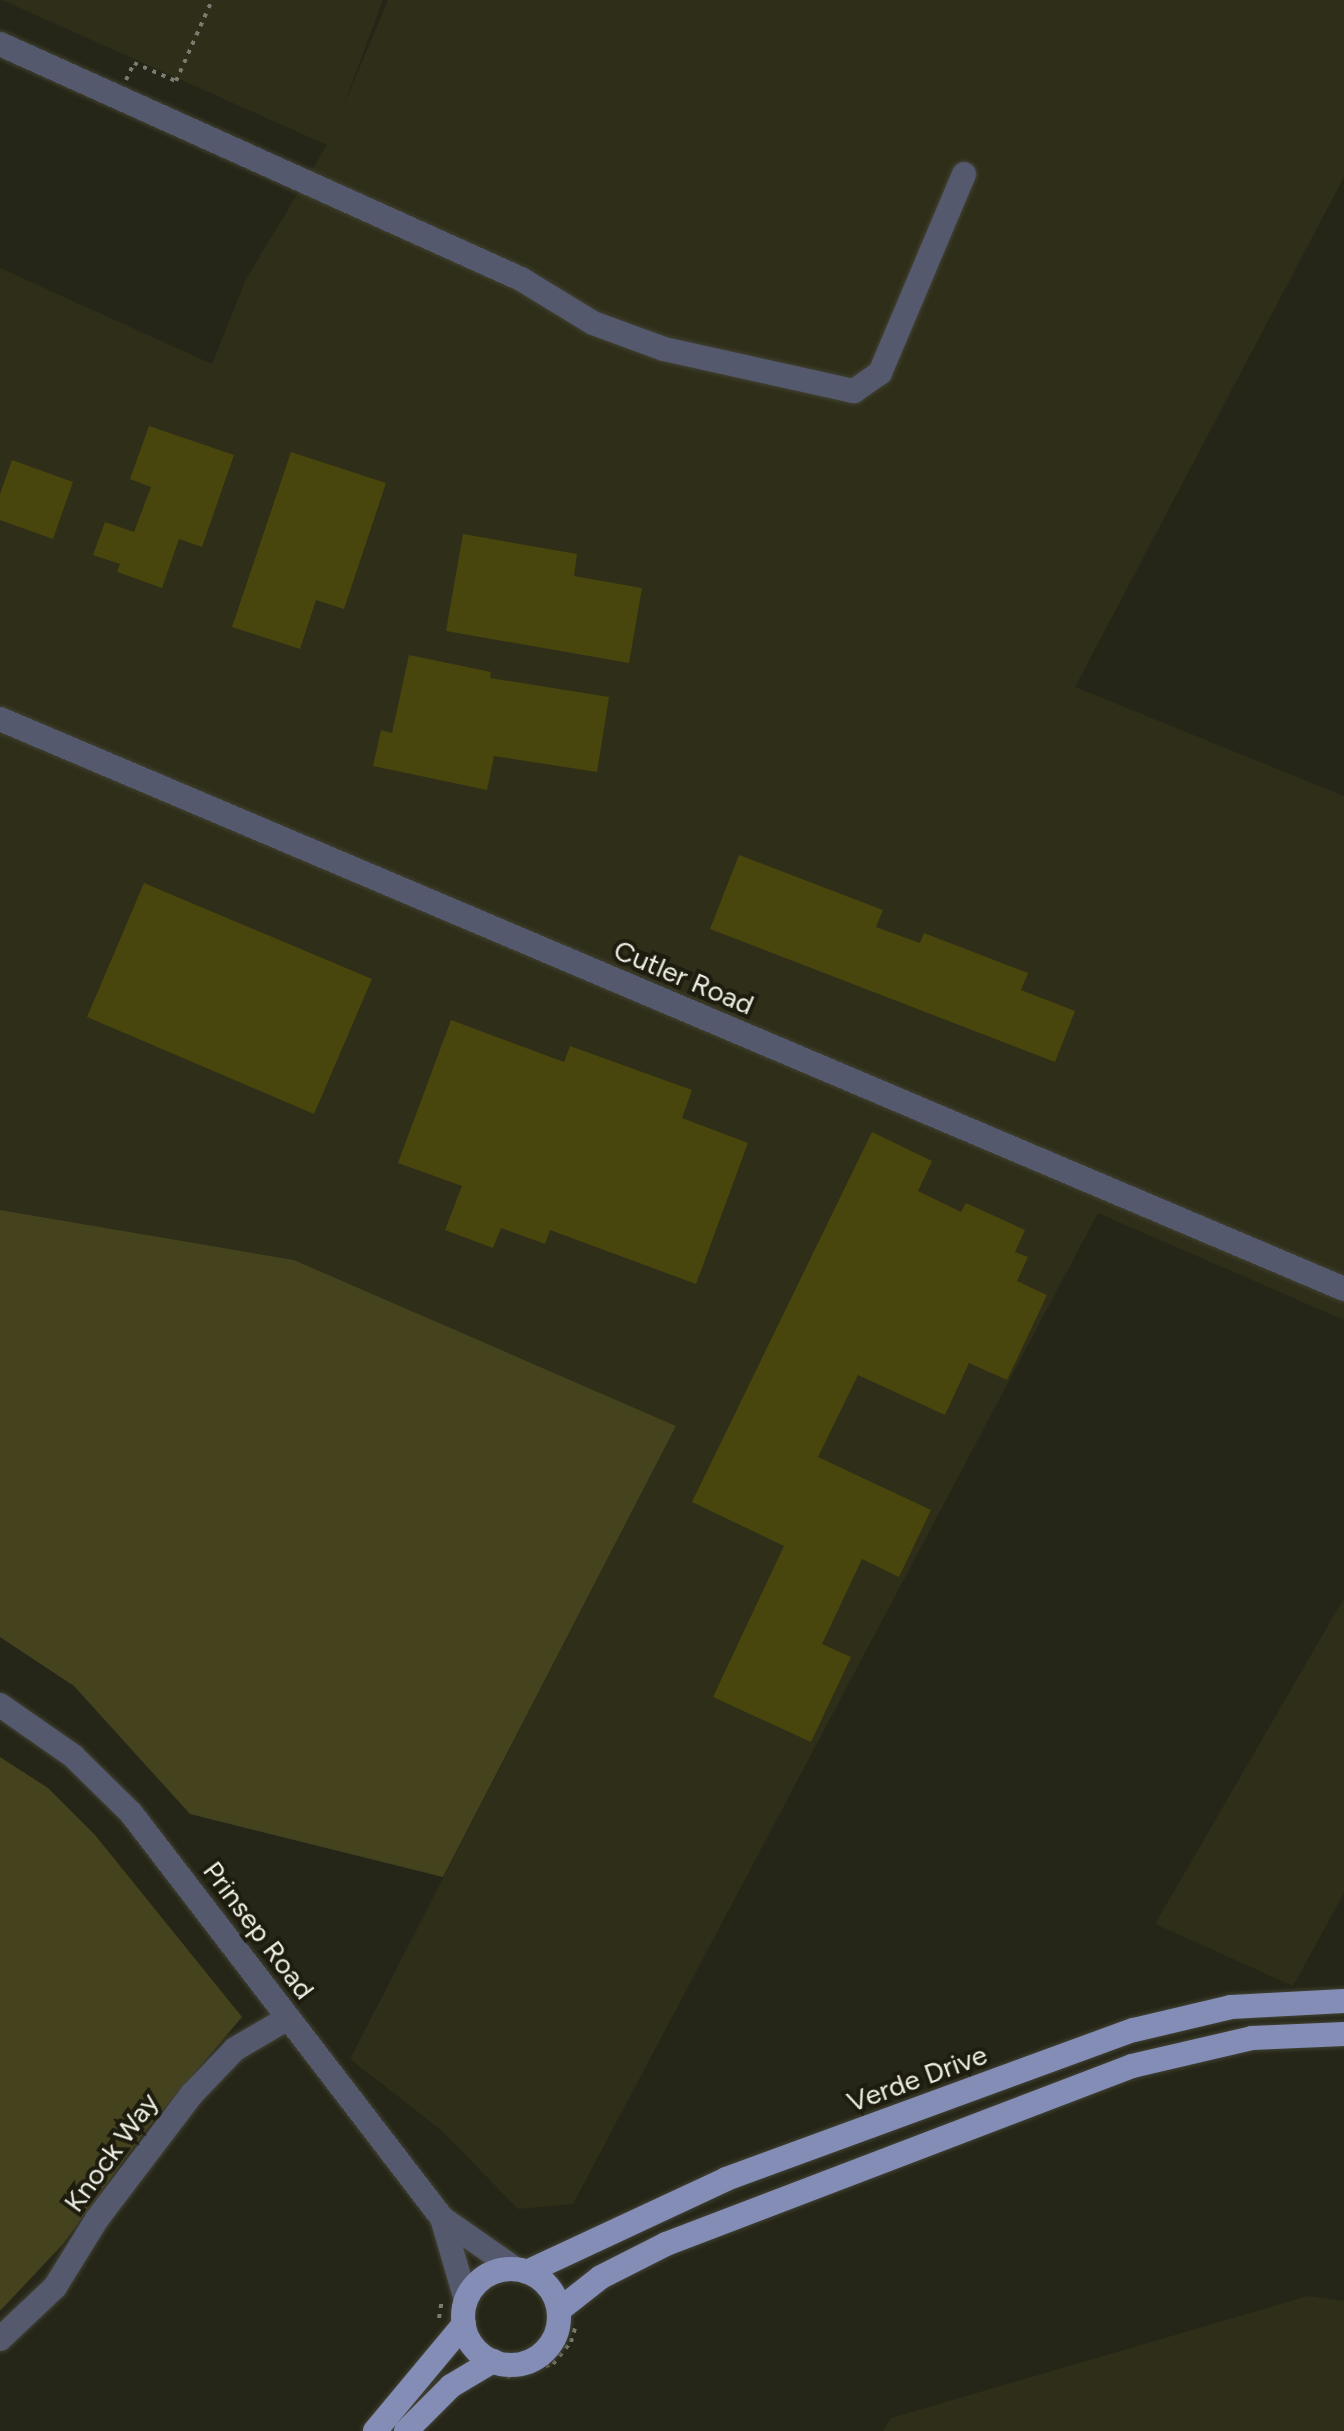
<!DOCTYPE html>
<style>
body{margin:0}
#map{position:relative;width:1344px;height:2431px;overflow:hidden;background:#262618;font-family:Figtree,sans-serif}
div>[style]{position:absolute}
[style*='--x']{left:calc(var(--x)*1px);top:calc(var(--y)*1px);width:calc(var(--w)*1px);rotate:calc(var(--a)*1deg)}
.built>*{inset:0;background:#2f2e19}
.green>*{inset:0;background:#45431e}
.building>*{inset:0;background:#48450d}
.path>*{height:4px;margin-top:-2px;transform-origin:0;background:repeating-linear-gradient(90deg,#7b7b6f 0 4px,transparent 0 10px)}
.roads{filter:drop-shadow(0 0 2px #424234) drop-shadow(0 0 2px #424234)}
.minor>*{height:24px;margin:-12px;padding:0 12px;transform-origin:12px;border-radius:12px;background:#55596d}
.major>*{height:24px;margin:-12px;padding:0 12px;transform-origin:12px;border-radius:12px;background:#848db6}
.major>.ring{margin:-12px;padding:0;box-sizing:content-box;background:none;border:24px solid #848db6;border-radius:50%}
span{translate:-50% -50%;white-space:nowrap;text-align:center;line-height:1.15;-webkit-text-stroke:8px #1d1c0e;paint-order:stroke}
.street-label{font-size:28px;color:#edede3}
</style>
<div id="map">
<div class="built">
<div style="clip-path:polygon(2px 0,383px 0,343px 107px,388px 0,1344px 0,1344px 177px,1075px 687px,1344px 796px,1344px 1320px,1098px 1213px,573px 2204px,518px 2209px,441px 2130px,350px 2059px,676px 1426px,294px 1260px,0 1210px,0 268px,212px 364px,246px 279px,327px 145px)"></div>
<div style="clip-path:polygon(1344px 1598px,1344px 1893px,1293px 1986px,1155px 1924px)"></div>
<div style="clip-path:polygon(1308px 2296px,1344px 2301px,1344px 2431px,883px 2431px,891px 2418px)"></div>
</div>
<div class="green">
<div style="clip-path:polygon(0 1210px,294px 1260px,676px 1426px,443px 1877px,190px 1814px,74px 1686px,0 1637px)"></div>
<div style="clip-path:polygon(0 1757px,48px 1788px,95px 1835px,242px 2017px,146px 2130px,63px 2244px,0 2311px)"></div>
</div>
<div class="building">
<div style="clip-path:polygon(149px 426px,234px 455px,202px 547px,179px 539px,162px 588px,117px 572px,120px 564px,93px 555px,105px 522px,134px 532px,151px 487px,130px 479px)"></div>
<div style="clip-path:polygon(291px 452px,386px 483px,344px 609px,316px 600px,300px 649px,232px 627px)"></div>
<div style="clip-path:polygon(12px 460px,73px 482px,53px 539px,0 520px,0 494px)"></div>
<div style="clip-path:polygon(463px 534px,577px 554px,574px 576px,642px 588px,629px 663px,446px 631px)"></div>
<div style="clip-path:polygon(409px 655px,491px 672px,490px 678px,609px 697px,597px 772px,494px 756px,487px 790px,373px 766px,381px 730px,392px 733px)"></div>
<div style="clip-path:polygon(739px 855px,883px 910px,876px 927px,920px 943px,924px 933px,1028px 973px,1021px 990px,1075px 1011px,1055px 1062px,710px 929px)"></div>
<div style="clip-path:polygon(144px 883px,372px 979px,314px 1114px,87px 1017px)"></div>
<div style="clip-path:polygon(451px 1020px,564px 1062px,570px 1046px,692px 1090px,682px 1118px,748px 1143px,696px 1284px,550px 1230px,545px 1244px,501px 1228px,493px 1248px,445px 1230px,462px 1186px,398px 1163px)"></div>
<div style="clip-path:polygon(872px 1132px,932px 1161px,918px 1191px,961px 1212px,966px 1203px,1025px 1230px,1015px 1252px,1028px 1257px,1017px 1281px,1047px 1295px,1007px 1380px,969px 1363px,945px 1415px,858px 1375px,818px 1457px,931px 1510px,899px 1577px,862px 1559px,822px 1644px,851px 1657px,811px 1742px,713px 1697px,784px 1546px,692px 1502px)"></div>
</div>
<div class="path">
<div style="--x:126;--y:80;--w:19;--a:-65"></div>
<div style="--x:134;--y:63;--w:46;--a:23.2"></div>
<div style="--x:176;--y:81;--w:89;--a:-66"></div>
<div style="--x:439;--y:2318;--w:19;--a:-81"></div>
<div style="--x:507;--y:2377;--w:48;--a:-15.8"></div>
<div style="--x:553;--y:2364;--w:28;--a:-51"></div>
<div style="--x:571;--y:2342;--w:19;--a:-74"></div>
</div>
<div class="roads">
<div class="minor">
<div style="--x:0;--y:44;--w:572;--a:24.28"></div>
<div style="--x:521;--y:279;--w:84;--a:31.4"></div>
<div style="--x:593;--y:323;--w:76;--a:20.1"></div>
<div style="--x:664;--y:349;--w:195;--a:12.5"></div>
<div style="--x:854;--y:391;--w:32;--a:-35"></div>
<div style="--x:880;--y:373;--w:216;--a:-67.1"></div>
<div style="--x:0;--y:719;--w:1460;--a:22.98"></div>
<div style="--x:0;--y:1705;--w:89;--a:34.9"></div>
<div style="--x:73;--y:1756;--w:81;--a:44.5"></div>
<div style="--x:131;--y:1813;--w:511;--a:52.48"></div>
<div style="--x:442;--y:2218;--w:89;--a:34.9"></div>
<div style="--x:442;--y:2218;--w:85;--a:73.7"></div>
<div style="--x:0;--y:2339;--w:76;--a:-43.4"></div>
<div style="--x:55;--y:2287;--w:80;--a:-58.3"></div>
<div style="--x:97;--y:2219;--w:157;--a:-52.8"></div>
<div style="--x:192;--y:2094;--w:62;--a:-46.3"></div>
<div style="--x:235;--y:2049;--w:61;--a:-30.3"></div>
</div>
<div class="major">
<div class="ring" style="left:463px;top:2269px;width:72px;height:72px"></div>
<div style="--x:527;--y:2272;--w:220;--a:-25"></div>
<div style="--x:726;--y:2179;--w:434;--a:-20.1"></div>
<div style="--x:1134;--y:2030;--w:100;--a:-13.3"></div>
<div style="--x:1231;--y:2007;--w:113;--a:-3"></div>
<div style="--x:559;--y:2310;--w:53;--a:-38.2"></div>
<div style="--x:601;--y:2277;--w:73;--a:-26.9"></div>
<div style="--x:666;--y:2244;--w:499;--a:-20.9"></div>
<div style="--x:1132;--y:2066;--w:123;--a:-13.1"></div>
<div style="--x:1252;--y:2038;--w:92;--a:-2.5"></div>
<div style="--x:375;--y:2431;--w:139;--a:-50.2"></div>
<div style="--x:406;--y:2431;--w:64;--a:-45"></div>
<div style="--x:451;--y:2386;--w:49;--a:-30.8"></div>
</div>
</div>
<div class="street-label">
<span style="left:684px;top:977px;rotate:23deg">Cutler Road</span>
<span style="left:259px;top:1930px;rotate:53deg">Prinsep Road</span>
<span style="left:917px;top:2078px;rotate:-20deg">Verde Drive</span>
<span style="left:111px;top:2152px;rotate:-54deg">Knock Way</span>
</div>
</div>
